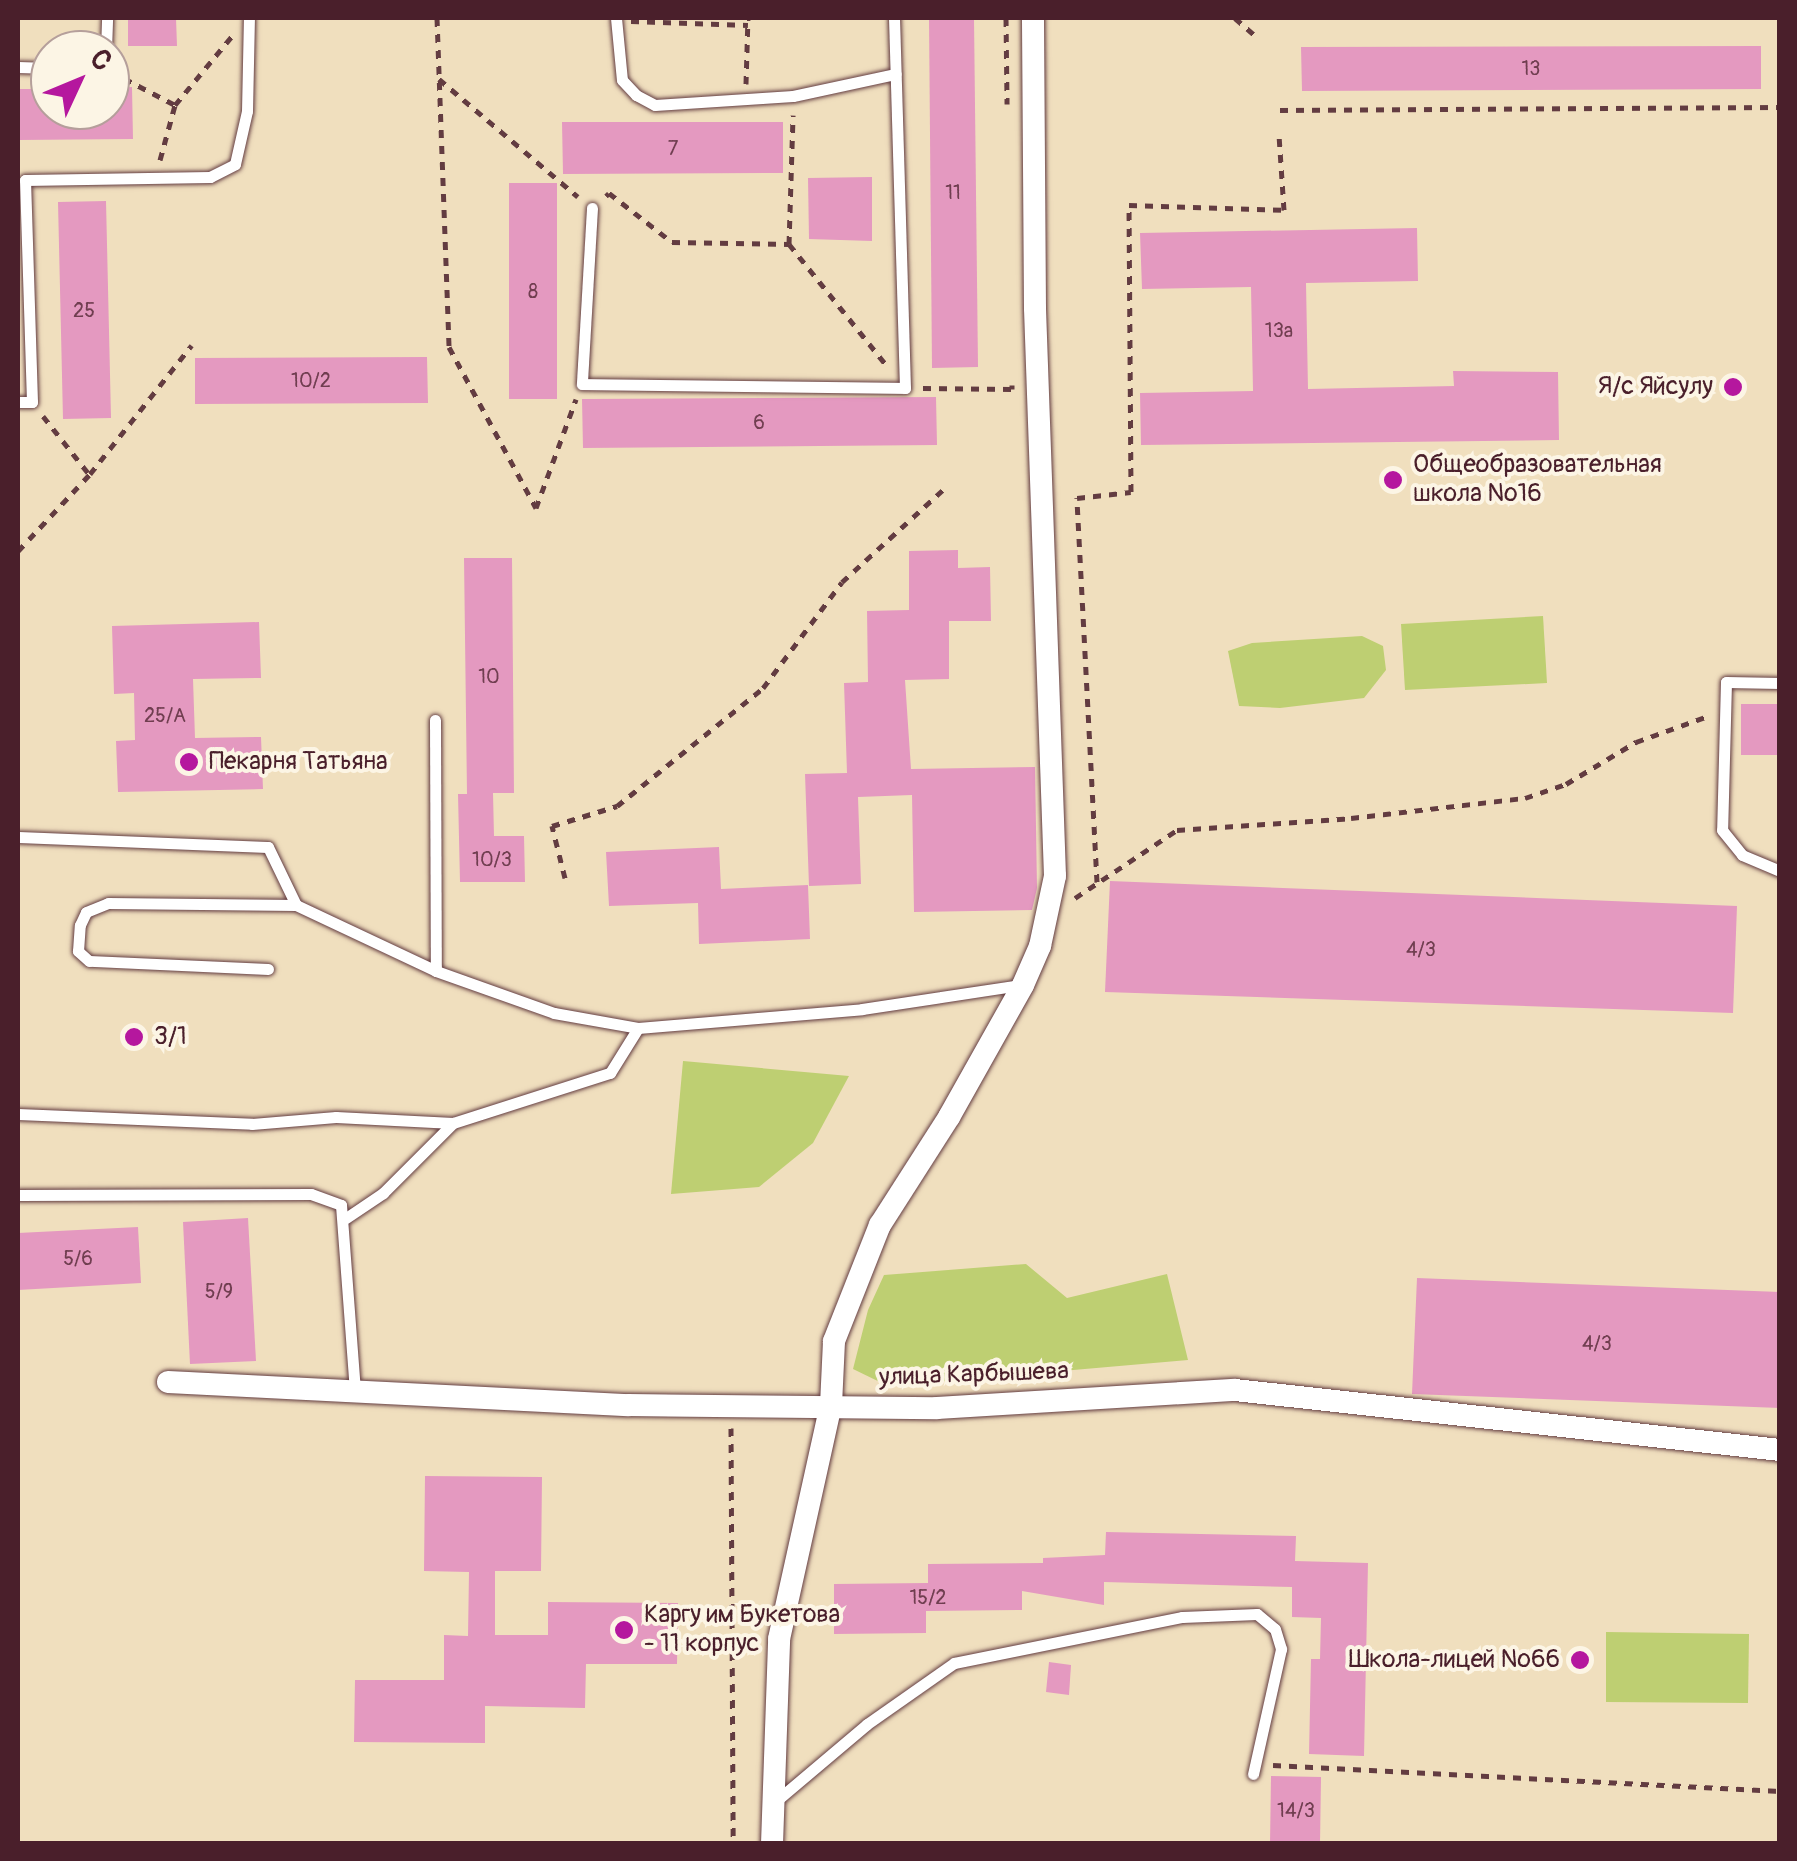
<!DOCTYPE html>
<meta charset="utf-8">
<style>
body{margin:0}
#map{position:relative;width:1797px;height:1861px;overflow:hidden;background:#f0dfbe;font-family:Pangolin,sans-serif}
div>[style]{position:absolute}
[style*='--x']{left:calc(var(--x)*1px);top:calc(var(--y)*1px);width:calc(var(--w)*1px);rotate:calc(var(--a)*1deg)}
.green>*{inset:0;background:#becf72}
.building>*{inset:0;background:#e499c0}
.path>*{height:5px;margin-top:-2.5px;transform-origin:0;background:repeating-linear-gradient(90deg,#633c41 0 8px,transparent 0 16px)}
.roads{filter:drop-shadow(0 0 2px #633c41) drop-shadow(0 0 2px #633c41)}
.service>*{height:11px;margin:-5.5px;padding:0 5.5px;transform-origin:5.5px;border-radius:5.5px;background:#fff}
.minor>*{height:22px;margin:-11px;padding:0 11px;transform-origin:11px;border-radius:11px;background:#fff}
.dots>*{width:28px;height:28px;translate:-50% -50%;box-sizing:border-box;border:5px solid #fcf5e5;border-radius:50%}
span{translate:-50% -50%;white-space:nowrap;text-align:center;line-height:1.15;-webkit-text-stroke:8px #fcf5e5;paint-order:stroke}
.number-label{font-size:20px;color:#703e50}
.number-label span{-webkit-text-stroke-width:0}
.poi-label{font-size:25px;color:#4a1f2b}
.right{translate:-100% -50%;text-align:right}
.left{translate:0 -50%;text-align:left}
.street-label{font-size:25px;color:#4a1f2b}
.frame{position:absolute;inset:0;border:20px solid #4a1f2b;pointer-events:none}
.north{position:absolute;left:30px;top:30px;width:100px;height:100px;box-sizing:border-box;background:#fcf5e5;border:2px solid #b59f9b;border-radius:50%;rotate:46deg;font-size:28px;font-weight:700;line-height:40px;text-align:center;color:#4a1f2b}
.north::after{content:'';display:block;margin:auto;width:35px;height:45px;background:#b5179e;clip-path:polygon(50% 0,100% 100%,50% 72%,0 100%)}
</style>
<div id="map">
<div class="green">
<div style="clip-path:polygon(1543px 616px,1547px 683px,1405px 690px,1401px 624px)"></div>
<div style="clip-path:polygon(1362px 636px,1383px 646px,1386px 670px,1364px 698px,1280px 708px,1239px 706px,1228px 651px,1252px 643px)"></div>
<div style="clip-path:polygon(683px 1061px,849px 1076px,813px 1143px,759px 1187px,671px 1194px)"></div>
<div style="clip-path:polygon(1026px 1264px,1067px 1298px,1167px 1274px,1188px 1360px,888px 1386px,853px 1369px,868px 1310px,884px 1275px)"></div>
<div style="clip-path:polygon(1606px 1632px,1749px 1634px,1748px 1703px,1606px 1702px)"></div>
</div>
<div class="building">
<div style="clip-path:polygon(128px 18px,176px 18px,177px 46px,128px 46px)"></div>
<div style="clip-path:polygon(929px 18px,974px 18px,978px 367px,932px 368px)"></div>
<div style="clip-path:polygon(1761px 46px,1761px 89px,1302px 91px,1301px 47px)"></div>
<div style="clip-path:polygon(132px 87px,133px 139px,18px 140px,18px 89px,50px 89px,50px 110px,110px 110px,110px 88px)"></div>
<div style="clip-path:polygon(562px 122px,783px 122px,783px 173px,563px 174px)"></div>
<div style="clip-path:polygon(872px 177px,872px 241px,809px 239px,808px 178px)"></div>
<div style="clip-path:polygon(509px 183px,557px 183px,557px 399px,509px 399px)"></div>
<div style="clip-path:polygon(106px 201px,111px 418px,63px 419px,58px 202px)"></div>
<div style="clip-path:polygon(1417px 228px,1418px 281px,1306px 283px,1308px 389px,1454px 386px,1453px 371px,1558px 372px,1559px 440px,1141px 445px,1140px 393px,1253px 391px,1251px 287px,1142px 289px,1140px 233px)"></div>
<div style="clip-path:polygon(427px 357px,428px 403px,195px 404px,195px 358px)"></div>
<div style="clip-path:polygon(936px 397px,937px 445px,583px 448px,582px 399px)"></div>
<div style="clip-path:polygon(958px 550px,958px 568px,990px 567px,991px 621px,949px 621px,949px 679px,905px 680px,911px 769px,1035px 767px,1037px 888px,1032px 910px,914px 912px,912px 795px,858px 797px,861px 884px,809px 886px,805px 774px,847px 773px,844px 683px,868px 682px,867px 611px,909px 610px,909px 551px)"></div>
<div style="clip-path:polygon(464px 558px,512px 558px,514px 793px,493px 793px,494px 836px,524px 836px,525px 882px,460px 882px,458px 794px,467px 794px)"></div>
<div style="clip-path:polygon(259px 622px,261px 678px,193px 679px,195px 738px,261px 737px,263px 789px,118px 792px,116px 741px,135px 740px,134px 693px,114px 694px,112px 626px)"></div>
<div style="clip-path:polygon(1741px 704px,1780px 704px,1780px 755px,1741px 755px)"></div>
<div style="clip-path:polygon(719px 847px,721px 889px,808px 885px,810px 939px,699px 944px,698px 903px,609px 906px,606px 852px)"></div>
<div style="clip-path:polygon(1110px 881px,1737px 906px,1733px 1013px,1105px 992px)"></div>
<div style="clip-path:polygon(248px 1218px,256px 1361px,190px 1364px,183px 1222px)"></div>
<div style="clip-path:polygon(138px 1227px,141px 1283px,18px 1290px,18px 1233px)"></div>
<div style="clip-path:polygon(1417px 1278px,1780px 1292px,1780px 1408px,1412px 1394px)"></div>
<div style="clip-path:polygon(425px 1476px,542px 1477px,541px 1571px,495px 1571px,495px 1635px,548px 1635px,548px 1602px,678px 1603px,677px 1664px,586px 1664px,585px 1708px,485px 1706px,485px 1743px,354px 1742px,355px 1680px,444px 1680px,444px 1635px,468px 1636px,469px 1572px,424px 1571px)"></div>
<div style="clip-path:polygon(1106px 1532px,1296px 1536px,1295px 1561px,1368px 1563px,1364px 1756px,1309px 1754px,1311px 1659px,1320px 1659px,1321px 1618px,1292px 1617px,1292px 1587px,1104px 1582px,1104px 1605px,1022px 1591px,1022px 1610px,926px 1611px,926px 1633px,834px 1634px,834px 1584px,928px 1583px,928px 1564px,1043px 1563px,1043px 1558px,1105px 1555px)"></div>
<div style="clip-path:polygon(1049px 1662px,1071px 1665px,1069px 1695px,1046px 1692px)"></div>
<div style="clip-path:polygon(1271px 1776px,1321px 1777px,1320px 1844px,1270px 1844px)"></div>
</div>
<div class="path">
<div style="--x:437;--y:18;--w:329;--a:87.9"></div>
<div style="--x:449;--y:347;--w:183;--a:61.6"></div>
<div style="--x:1006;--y:18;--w:86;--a:89.3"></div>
<div style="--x:1235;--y:18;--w:29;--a:41"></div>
<div style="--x:631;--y:21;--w:117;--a:2"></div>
<div style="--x:110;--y:71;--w:73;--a:27.6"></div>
<div style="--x:175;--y:105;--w:89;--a:-50.4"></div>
<div style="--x:439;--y:79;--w:182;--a:40.3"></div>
<div style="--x:746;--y:84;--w:66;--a:-88.3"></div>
<div style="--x:1280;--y:110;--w:500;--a:-0.34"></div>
<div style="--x:160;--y:160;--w:57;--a:-74.7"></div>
<div style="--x:606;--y:196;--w:4;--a:-45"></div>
<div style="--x:609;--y:193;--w:80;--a:37.9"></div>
<div style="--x:672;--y:242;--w:117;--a:1"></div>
<div style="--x:789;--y:244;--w:129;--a:-88.2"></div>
<div style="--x:789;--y:244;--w:156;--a:51.2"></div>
<div style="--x:923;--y:388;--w:89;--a:0.6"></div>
<div style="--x:1012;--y:389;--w:4;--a:-90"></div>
<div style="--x:43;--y:416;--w:74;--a:51.6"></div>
<div style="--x:536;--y:508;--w:116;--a:-69.8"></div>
<div style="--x:18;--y:551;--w:105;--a:-46.9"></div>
<div style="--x:90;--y:474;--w:164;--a:-51.7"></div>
<div style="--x:565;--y:878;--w:54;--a:-104"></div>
<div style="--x:552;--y:826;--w:68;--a:-17.1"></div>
<div style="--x:617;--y:806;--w:188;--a:-38.9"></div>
<div style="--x:763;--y:688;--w:132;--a:-53.3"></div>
<div style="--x:842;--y:582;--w:139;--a:-42.4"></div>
<div style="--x:1097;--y:882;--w:385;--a:-93"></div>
<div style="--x:1077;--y:498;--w:54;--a:-6.3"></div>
<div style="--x:1131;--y:492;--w:287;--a:-90.4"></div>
<div style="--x:1129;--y:205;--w:155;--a:1.8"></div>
<div style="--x:1284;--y:210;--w:75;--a:-93.8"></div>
<div style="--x:1075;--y:898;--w:123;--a:-33.7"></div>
<div style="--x:1177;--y:830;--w:174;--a:-3.9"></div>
<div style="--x:1351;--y:818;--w:175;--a:-6.6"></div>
<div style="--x:1525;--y:798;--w:43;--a:-18.9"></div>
<div style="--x:1566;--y:784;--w:82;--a:-31"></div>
<div style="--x:1636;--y:742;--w:77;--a:-19.9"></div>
<div style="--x:731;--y:1428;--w:416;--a:89.7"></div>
<div style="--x:1273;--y:1765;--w:508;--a:2.94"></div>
</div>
<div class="roads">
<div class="service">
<div style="--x:616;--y:18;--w:62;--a:84.5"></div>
<div style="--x:622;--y:80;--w:21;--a:47"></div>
<div style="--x:636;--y:95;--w:21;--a:28"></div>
<div style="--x:655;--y:105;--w:138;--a:-3.7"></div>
<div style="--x:793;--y:96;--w:105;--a:-12.1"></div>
<div style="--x:106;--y:50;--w:32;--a:-88"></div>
<div style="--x:18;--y:67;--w:32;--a:2"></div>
<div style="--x:592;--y:208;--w:176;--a:93.3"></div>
<div style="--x:582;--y:384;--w:323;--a:0.7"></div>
<div style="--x:905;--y:388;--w:370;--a:-91.7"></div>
<div style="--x:18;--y:402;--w:14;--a:0"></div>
<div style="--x:32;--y:402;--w:222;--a:-91.8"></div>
<div style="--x:25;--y:180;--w:185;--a:-0.9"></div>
<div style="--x:210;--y:177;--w:28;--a:-27"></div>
<div style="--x:235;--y:164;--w:54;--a:-77.2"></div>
<div style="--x:247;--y:111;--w:93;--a:-88.8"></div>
<div style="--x:1780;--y:683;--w:54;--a:-178.9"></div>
<div style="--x:1726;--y:682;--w:148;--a:91.5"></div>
<div style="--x:1722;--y:830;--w:32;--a:51"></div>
<div style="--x:1742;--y:855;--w:41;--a:22.8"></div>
<div style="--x:435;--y:720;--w:251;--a:89.8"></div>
<div style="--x:18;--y:837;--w:250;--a:2.3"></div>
<div style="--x:268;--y:847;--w:64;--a:64.2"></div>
<div style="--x:296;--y:905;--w:155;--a:25.2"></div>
<div style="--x:436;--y:971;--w:125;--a:19.6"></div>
<div style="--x:554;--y:1013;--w:85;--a:10.1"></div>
<div style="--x:638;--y:1028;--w:225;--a:-4.8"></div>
<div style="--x:862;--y:1009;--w:161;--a:-8.6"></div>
<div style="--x:268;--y:969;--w:179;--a:-177.4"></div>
<div style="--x:89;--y:961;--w:15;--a:-138"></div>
<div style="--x:78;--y:951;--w:26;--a:-86"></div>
<div style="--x:80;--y:925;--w:14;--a:-65"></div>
<div style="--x:86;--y:912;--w:24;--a:-22"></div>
<div style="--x:108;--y:903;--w:188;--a:0.6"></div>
<div style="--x:18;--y:1114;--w:234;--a:2.4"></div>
<div style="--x:252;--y:1124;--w:84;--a:-4.8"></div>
<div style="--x:336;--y:1117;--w:117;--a:2.9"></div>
<div style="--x:453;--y:1123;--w:165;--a:-17.7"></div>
<div style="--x:610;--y:1073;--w:53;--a:-58.1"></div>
<div style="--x:18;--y:1195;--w:293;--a:-0.2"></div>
<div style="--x:311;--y:1194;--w:32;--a:20"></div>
<div style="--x:341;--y:1205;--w:187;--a:85.7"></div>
<div style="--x:346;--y:1218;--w:45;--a:-34"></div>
<div style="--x:383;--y:1193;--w:99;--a:-45"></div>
<div style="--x:776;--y:1801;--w:119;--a:-40.2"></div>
<div style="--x:867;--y:1724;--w:106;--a:-35"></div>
<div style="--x:954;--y:1663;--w:233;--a:-11.4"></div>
<div style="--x:1182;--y:1617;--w:75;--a:-2.3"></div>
<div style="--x:1257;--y:1614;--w:23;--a:40"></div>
<div style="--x:1275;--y:1629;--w:21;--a:73"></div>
<div style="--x:1281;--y:1649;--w:128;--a:102.6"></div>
</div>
<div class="minor">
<div style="--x:168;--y:1382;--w:461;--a:2.9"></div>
<div style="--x:628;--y:1405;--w:309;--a:0.6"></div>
<div style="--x:937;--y:1408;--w:299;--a:-3.5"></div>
<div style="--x:1235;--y:1390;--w:548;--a:6.28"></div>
<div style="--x:772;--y:1844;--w:205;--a:-88"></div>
<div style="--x:779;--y:1639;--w:240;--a:-77.5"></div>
<div style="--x:831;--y:1405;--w:64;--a:-87.3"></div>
<div style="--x:834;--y:1341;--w:125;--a:-68.4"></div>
<div style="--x:880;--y:1225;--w:128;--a:-57.4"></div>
<div style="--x:949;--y:1117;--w:151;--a:-60.7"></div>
<div style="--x:1023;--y:985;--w:43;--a:-66.4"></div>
<div style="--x:1040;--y:946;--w:72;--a:-77.9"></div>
<div style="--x:1055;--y:876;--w:568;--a:-92.02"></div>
<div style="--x:1035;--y:308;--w:290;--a:-90.4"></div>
</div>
</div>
<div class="dots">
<div style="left:1733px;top:387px;background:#b5179e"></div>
<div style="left:1393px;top:480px;background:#b5179e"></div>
<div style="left:189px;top:762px;background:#b5179e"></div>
<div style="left:134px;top:1037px;background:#b5179e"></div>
<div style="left:624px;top:1630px;background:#b5179e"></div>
<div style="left:1580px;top:1660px;background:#b5179e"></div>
</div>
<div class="number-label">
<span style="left:1531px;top:68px">13</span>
<span style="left:673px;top:148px">7</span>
<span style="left:953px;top:192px">11</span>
<span style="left:533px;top:291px">8</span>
<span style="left:84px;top:310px">25</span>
<span style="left:1279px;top:330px">13а</span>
<span style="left:311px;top:380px">10/2</span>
<span style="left:759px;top:422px">6</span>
<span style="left:489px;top:676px">10</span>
<span style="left:165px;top:715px">25/А</span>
<span style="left:492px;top:859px">10/3</span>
<span style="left:1421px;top:949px">4/3</span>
<span style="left:78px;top:1258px">5/6</span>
<span style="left:219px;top:1291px">5/9</span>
<span style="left:1597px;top:1343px">4/3</span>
<span style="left:928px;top:1597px">15/2</span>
<span style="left:1296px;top:1810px">14/3</span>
</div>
<div class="poi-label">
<span class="right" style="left:1713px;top:387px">Я/c Яйсулу</span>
<span class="left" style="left:1413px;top:480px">Общеобразовательная<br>школа №16</span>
<span class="left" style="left:209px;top:762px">Пекарня Татьяна</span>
<span class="left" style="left:154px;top:1037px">3/1</span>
<span class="left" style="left:644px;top:1630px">Каргу им Букетова<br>- 11 корпус</span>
<span class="right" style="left:1560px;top:1660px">Школа-лицей №66</span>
</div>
<div class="street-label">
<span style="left:974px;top:1375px;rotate:-2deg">улица Карбышева</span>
</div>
<div class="frame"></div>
<div class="north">С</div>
</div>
